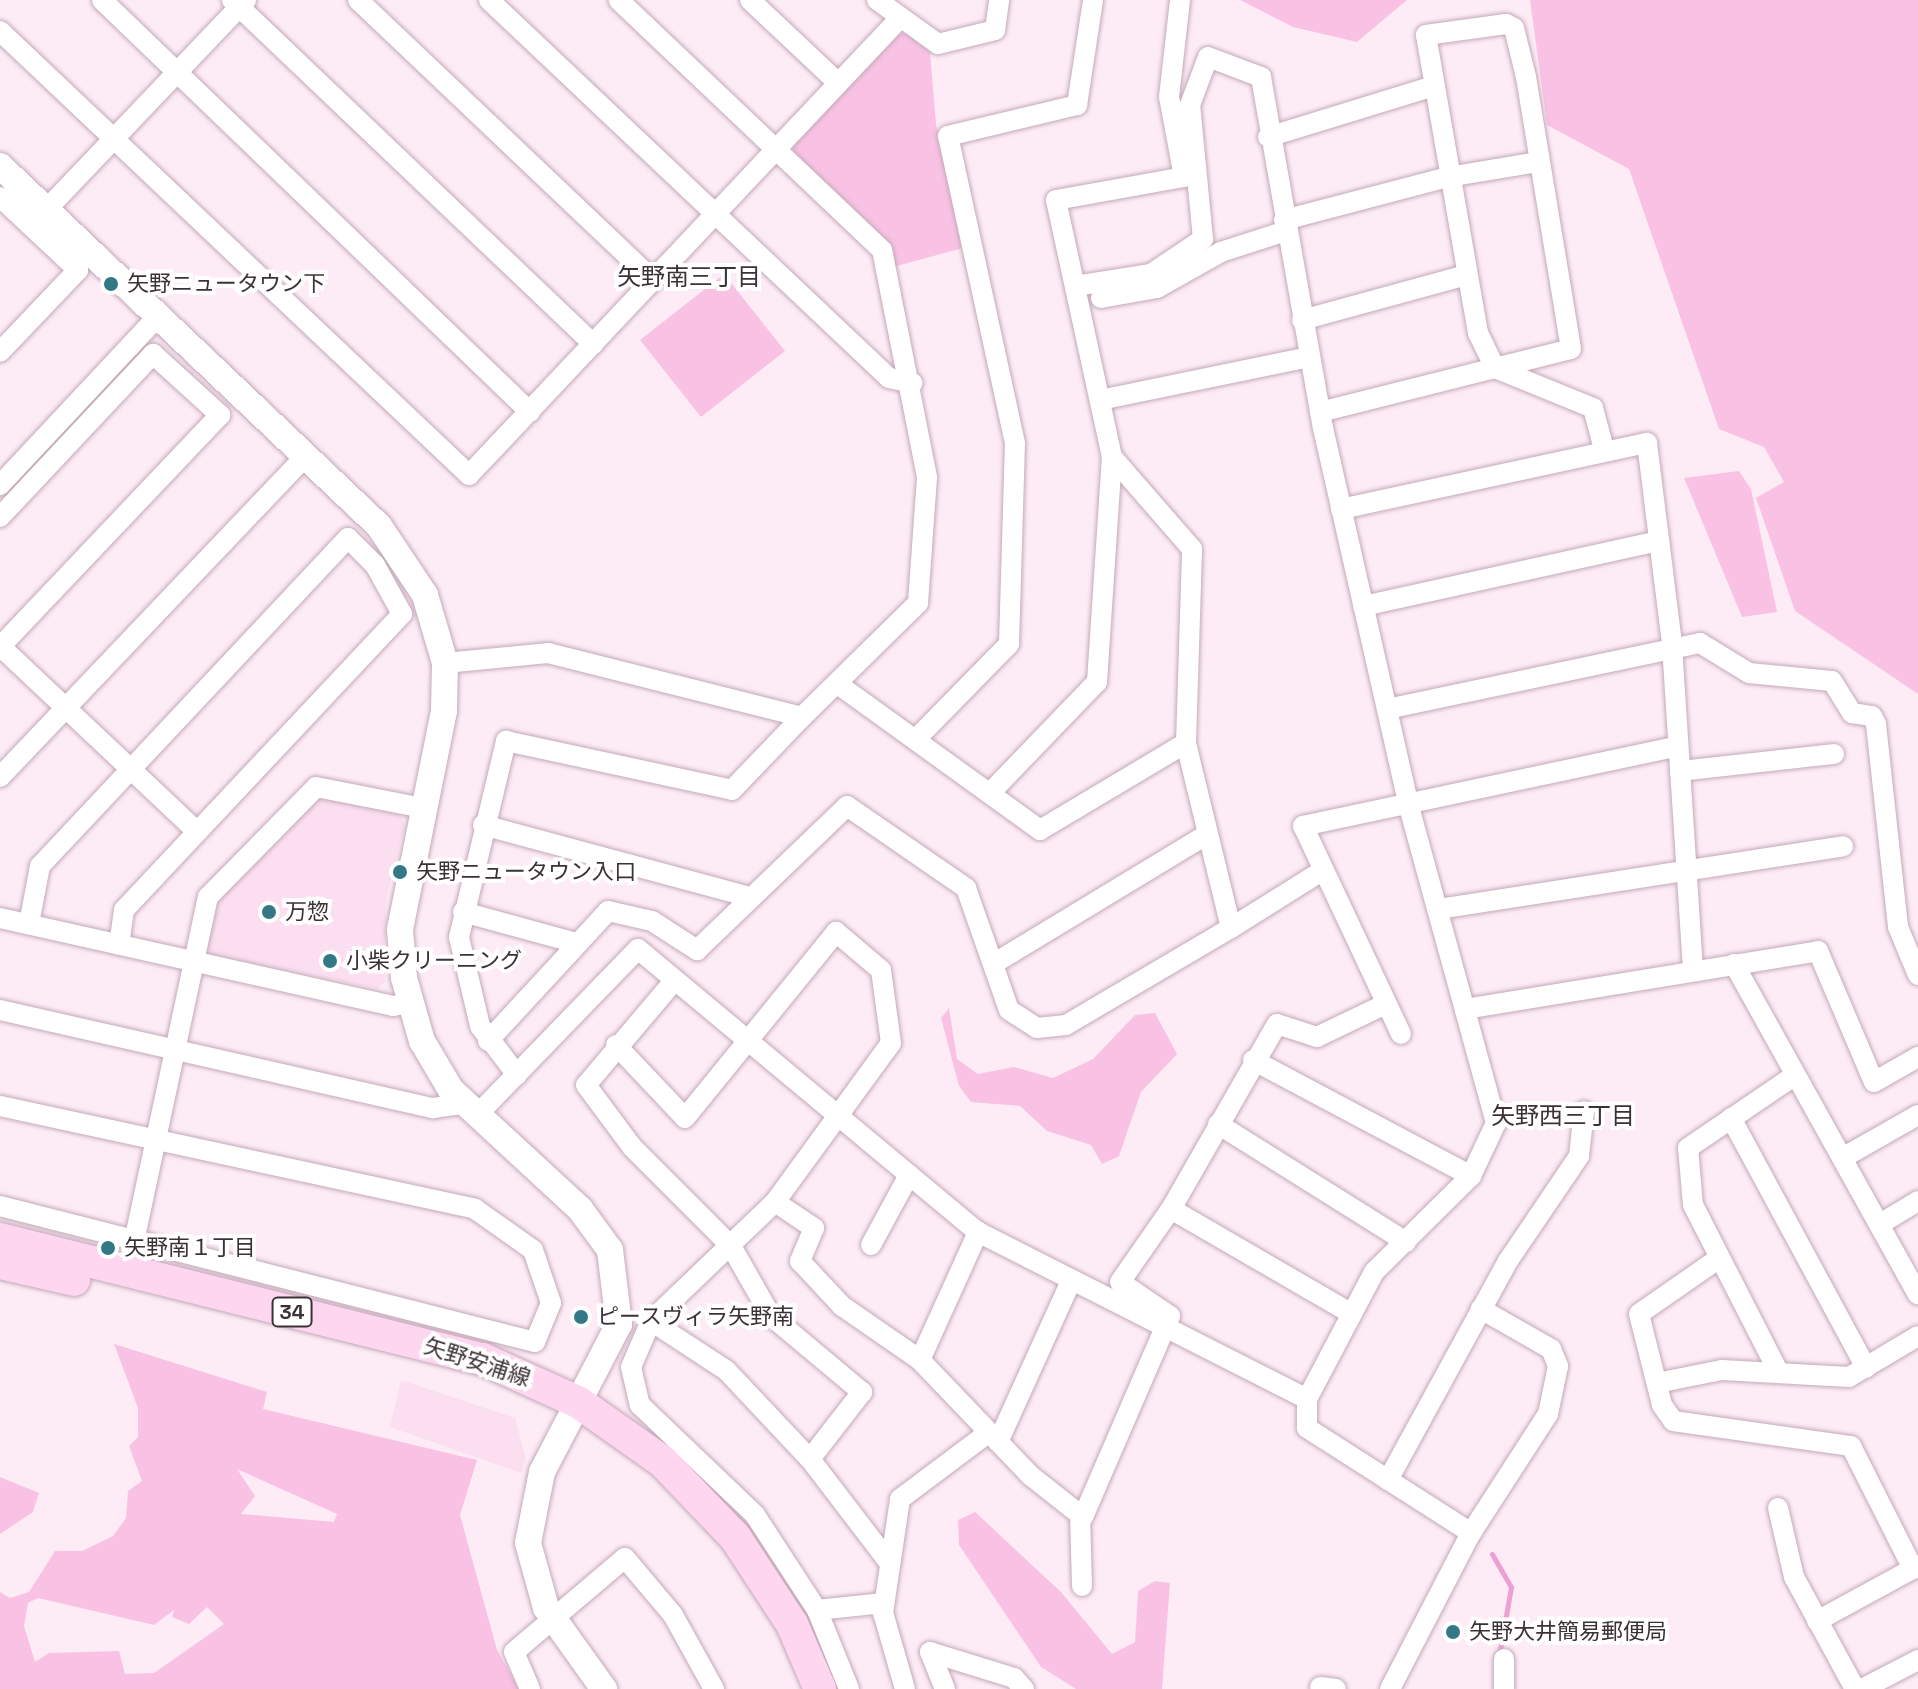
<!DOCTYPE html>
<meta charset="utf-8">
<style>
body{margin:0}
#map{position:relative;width:1918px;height:1689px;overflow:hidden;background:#fdecf6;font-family:"Space Grotesk","Noto Sans JP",sans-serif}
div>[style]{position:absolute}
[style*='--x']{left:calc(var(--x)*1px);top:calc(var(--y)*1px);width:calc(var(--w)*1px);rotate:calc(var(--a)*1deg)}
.built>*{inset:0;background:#fbdff0}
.green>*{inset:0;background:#f9c2e4}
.stream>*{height:5px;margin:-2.5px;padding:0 2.5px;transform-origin:2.5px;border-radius:2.5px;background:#efa0d3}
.roads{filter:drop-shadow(0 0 2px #c4a9b9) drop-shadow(0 0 2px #c4a9b9)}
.minor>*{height:20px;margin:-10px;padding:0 10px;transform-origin:10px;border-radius:10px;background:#fff}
.tertiary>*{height:26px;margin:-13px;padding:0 13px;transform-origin:13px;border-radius:13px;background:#fff}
.primary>*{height:32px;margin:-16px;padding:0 16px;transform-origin:16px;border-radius:16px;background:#ffd6f0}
.dots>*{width:22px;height:22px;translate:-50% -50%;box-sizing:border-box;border:4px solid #fff;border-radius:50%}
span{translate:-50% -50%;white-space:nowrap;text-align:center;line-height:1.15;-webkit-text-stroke:8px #fff;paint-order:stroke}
.shield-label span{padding:2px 6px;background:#fff;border:2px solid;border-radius:6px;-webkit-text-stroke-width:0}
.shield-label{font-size:20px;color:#3b3137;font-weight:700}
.poi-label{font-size:22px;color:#3b3137}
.left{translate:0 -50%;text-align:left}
.street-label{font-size:22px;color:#3b3137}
.neighbourhood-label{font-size:24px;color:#3b3137}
</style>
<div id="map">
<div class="built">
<div style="clip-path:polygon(321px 795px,397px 812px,405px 824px,386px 899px,385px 981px,378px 989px,211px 955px,205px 944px,221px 893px)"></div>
<div style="clip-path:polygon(401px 1380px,515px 1418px,526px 1459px,521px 1473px,390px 1427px)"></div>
</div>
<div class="green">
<div style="clip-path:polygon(1240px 0,1407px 0,1357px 42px,1293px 27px)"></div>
<div style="clip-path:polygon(1530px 0,1918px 0,1918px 694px,1795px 611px,1756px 498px,1784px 482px,1764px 447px,1719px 429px,1629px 169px,1547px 125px)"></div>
<div style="clip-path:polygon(897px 34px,908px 34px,930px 52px,936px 124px,963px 248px,893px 267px,866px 221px,794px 153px,793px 142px)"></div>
<div style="clip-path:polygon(724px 274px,785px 351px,701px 417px,640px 340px)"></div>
<div style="clip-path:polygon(1739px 471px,1751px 489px,1777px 612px,1742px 617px,1684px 478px)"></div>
<div style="clip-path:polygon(949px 1008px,957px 1059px,978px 1074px,1014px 1067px,1053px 1078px,1093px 1059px,1135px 1015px,1155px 1013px,1177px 1054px,1141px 1092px,1119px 1156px,1102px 1164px,1091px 1145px,1047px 1131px,1020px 1106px,971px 1102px,959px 1086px,941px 1018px)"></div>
<div style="clip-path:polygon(evenodd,114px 1344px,267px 1392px,263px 1409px,477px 1460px,460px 1515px,497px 1650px,519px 1689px,0 1689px,0 1592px,10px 1598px,29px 1592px,55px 1551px,82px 1551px,113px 1536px,126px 1518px,128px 1491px,142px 1481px,129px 1446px,138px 1437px,138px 1408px,114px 1344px,237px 1469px,337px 1514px,334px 1522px,241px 1514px,255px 1496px,237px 1469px,114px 1344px,38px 1598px,154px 1625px,174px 1610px,172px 1617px,189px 1624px,207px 1607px,224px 1624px,154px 1673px,125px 1674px,119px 1651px,49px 1653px,35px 1662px,24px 1626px,28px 1603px,38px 1598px)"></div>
<div style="clip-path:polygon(0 1477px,39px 1493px,33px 1512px,0 1534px)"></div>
<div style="clip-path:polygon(975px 1512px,1061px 1592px,1112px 1654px,1135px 1642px,1138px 1591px,1155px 1581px,1170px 1583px,1162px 1689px,1076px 1689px,1041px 1667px,959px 1545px,958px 1520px)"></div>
</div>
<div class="stream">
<div style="--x:1492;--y:1554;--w:38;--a:60"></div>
<div style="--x:1511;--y:1587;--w:69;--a:100"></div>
</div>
<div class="roads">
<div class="minor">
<div style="--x:102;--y:0;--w:594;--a:43.91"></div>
<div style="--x:232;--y:0;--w:499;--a:43.6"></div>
<div style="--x:358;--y:0;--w:407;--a:43.5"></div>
<div style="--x:489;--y:0;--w:550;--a:43.38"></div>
<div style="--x:889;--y:378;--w:24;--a:12"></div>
<div style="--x:750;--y:0;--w:120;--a:43.3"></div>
<div style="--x:877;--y:0;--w:75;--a:35.8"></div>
<div style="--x:938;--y:44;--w:59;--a:-13.8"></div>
<div style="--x:995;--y:30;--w:30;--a:-82"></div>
<div style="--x:0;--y:31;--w:646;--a:43.43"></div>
<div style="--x:469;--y:475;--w:625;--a:-46.68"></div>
<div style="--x:1268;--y:137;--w:174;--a:-17.1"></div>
<div style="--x:0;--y:197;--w:107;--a:43.1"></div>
<div style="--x:78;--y:270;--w:113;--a:133.6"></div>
<div style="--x:46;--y:210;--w:290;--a:-46.4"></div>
<div style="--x:1284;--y:220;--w:170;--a:-14.7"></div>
<div style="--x:1448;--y:177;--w:92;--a:-9.4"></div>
<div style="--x:1075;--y:286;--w:77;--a:-9"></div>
<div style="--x:1151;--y:274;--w:63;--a:-33.9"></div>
<div style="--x:1203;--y:239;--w:135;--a:-95.5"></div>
<div style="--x:1190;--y:105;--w:51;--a:-69.4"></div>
<div style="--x:1208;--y:57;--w:57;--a:20.7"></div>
<div style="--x:1261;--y:77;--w:356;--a:80"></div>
<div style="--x:1323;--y:428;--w:389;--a:77.2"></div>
<div style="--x:1409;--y:807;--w:328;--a:74.6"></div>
<div style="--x:1496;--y:1123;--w:59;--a:115.3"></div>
<div style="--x:1471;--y:1176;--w:136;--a:135.3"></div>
<div style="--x:1374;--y:1272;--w:144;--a:117.8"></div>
<div style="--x:1307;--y:1399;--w:29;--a:90"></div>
<div style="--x:1307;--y:1428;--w:195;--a:32.6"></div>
<div style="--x:1101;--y:298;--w:57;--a:-10.1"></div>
<div style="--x:1157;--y:288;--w:73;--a:-29.4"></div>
<div style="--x:1221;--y:252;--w:68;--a:-17.9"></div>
<div style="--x:1302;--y:320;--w:170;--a:-15.3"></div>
<div style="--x:1100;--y:400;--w:213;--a:-11.6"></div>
<div style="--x:1320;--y:412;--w:180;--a:-14.1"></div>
<div style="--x:1495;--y:368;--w:78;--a:-14"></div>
<div style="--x:1571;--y:349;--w:276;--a:-99.4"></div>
<div style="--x:1526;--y:77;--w:50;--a:-103.8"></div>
<div style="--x:1514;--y:28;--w:9;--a:-153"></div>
<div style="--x:1506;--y:24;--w:81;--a:172.2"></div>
<div style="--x:1426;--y:35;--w:303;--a:80.1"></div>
<div style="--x:1478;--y:333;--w:39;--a:64"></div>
<div style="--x:1495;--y:368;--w:106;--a:22.2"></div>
<div style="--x:1593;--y:408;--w:42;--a:75"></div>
<div style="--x:0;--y:485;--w:230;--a:-46.9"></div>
<div style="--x:1341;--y:509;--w:313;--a:-12.2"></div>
<div style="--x:1647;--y:443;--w:204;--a:82.9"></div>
<div style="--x:1672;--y:645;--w:326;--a:86.3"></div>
<div style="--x:0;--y:517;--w:224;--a:-46.8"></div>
<div style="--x:153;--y:354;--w:91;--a:42.3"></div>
<div style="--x:220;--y:415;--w:320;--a:133.5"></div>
<div style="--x:1363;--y:606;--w:303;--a:-12.4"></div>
<div style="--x:0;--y:646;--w:268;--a:43.3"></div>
<div style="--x:445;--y:663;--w:103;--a:-5.5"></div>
<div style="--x:548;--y:653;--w:262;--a:14.1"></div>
<div style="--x:802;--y:717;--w:163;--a:-44.5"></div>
<div style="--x:918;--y:603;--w:126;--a:-85.9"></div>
<div style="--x:927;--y:477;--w:231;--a:-101.2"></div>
<div style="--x:882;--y:250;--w:363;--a:-136.5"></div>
<div style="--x:839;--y:685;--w:248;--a:35.8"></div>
<div style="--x:1040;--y:830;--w:170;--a:-30.8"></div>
<div style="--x:1387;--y:709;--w:320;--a:-11.9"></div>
<div style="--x:1700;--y:643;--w:57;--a:31.5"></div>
<div style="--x:1749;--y:673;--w:83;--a:5.5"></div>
<div style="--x:1832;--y:681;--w:38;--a:58"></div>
<div style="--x:1852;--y:713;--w:20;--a:9"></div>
<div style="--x:1872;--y:716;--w:9;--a:63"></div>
<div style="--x:1876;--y:724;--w:204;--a:83.8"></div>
<div style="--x:1898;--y:927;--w:52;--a:67.4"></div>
<div style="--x:917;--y:738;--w:132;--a:-45.6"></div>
<div style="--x:1009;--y:644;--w:201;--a:-88.3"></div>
<div style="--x:1015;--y:443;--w:314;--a:-102.3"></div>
<div style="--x:948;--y:136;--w:133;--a:-13.5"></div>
<div style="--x:1077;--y:105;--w:106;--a:-81.3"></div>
<div style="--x:1680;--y:771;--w:155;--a:-6.3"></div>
<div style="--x:0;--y:777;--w:445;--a:-46.4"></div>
<div style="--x:991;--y:792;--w:153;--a:-46.1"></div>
<div style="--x:1097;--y:682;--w:225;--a:-86.2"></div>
<div style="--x:1112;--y:457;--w:263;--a:-102.3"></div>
<div style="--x:1056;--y:200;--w:130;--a:-10.2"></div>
<div style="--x:1184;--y:177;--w:81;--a:-100.6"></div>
<div style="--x:1169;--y:97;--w:98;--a:-83.5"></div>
<div style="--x:483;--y:825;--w:276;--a:15.1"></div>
<div style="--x:1438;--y:909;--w:410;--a:-8.8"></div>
<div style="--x:463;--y:912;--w:117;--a:15.3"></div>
<div style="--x:0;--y:918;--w:403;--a:12.6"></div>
<div style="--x:393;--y:1006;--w:17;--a:-10"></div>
<div style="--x:29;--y:924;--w:59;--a:-79.3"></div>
<div style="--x:40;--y:866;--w:450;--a:-46.8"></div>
<div style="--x:348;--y:538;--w:38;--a:45"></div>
<div style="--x:375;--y:565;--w:56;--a:61.1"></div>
<div style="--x:402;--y:614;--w:406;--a:133.2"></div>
<div style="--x:124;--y:910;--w:35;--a:98"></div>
<div style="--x:1231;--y:928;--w:107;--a:-32.1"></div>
<div style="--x:993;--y:964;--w:251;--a:-31.2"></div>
<div style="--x:1734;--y:964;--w:378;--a:60.9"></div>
<div style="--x:674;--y:981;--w:136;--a:130.2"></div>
<div style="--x:586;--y:1085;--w:77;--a:53.4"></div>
<div style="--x:632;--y:1147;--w:140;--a:45"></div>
<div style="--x:731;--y:1246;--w:81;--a:60.3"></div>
<div style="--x:771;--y:1316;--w:119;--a:39.9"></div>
<div style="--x:862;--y:1392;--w:85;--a:127.8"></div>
<div style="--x:1465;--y:1009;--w:358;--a:-9.3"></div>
<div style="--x:1818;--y:951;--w:142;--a:66.9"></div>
<div style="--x:1874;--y:1082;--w:51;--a:-29.6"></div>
<div style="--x:0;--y:1010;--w:444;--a:12.8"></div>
<div style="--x:433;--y:1108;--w:30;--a:-8"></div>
<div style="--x:1401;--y:1034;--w:230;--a:-115.2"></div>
<div style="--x:1303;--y:826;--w:383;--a:-12"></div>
<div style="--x:488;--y:1041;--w:177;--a:-47.3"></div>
<div style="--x:608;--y:911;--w:45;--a:12.8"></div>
<div style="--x:652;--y:921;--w:54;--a:32.8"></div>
<div style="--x:697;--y:950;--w:208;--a:-43.8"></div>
<div style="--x:847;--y:806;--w:145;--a:34.6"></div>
<div style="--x:966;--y:888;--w:129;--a:70.6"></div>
<div style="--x:1009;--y:1010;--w:33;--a:33"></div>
<div style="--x:1037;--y:1028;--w:29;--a:-6"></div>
<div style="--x:1066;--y:1025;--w:191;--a:-30.5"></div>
<div style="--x:1231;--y:928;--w:190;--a:-103.7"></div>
<div style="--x:1186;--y:743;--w:194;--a:-88.2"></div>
<div style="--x:1192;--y:549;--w:122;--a:-131"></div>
<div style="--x:616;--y:1045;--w:100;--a:46.6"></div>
<div style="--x:685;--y:1118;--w:240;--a:-50.9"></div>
<div style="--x:836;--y:932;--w:59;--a:40.2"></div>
<div style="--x:881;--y:970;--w:74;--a:82.2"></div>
<div style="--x:891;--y:1043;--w:197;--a:126.1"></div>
<div style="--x:775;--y:1202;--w:172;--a:136.2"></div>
<div style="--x:651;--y:1321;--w:90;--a:33.2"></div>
<div style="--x:726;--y:1370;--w:122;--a:46.7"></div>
<div style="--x:810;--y:1459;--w:128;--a:52.6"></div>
<div style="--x:1253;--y:1060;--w:247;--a:28"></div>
<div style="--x:517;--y:1075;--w:61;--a:-127.1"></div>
<div style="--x:480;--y:1026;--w:91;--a:-103.3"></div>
<div style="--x:459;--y:937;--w:202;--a:-76.5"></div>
<div style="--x:506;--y:741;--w:231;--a:12.2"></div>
<div style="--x:732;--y:790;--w:101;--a:-46.2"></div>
<div style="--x:0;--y:1106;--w:486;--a:12.2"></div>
<div style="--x:475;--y:1209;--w:71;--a:35.3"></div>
<div style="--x:533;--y:1250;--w:56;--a:71.2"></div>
<div style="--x:551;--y:1303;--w:42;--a:112.3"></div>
<div style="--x:535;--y:1342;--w:552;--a:-165.74"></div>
<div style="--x:477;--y:1115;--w:231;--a:-45.9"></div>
<div style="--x:638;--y:949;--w:442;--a:39.8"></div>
<div style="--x:978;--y:1232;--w:369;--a:26.9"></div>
<div style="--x:1731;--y:1118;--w:284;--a:61.6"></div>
<div style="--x:1218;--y:1124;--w:222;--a:32.1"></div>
<div style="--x:1844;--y:1157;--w:85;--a:-29.6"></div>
<div style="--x:775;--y:1202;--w:47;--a:33.7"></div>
<div style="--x:814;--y:1228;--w:36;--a:113"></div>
<div style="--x:800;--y:1261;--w:62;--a:47"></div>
<div style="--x:842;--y:1306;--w:95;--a:34.7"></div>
<div style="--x:920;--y:1360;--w:161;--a:46.3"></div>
<div style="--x:1031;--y:1476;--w:66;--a:38.3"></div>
<div style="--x:1083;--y:1517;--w:219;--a:-66.6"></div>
<div style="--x:1170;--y:1316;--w:60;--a:-145.8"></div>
<div style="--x:1120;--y:1282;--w:89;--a:-55.1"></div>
<div style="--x:1171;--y:1209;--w:213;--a:-60.2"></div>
<div style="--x:1277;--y:1024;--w:42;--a:18"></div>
<div style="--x:1317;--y:1037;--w:76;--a:-25.6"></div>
<div style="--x:1171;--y:1209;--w:209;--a:30.1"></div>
<div style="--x:1880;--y:1224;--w:44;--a:-31.2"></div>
<div style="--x:135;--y:1237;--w:348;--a:-77.9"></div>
<div style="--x:208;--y:897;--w:154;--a:-45.5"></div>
<div style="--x:316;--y:787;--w:109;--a:11.1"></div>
<div style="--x:871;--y:1245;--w:80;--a:-61.5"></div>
<div style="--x:1718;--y:1259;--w:96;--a:145.2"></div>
<div style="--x:1639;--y:1314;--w:94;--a:75.8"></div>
<div style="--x:1662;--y:1405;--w:19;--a:55"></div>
<div style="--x:1673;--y:1421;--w:180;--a:8"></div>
<div style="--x:1851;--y:1446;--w:138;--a:63.2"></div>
<div style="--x:651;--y:1321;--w:50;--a:113.5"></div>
<div style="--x:631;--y:1367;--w:39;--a:77"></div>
<div style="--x:640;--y:1405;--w:159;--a:43.7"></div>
<div style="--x:755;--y:1515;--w:113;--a:56.9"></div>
<div style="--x:817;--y:1610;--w:85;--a:67.9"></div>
<div style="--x:920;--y:1360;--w:141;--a:-65.6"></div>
<div style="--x:1778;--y:1371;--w:186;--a:-117.1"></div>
<div style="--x:1693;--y:1205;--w:57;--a:-95"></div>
<div style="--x:1688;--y:1148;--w:128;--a:-34.2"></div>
<div style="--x:1657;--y:1383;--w:66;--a:-11.3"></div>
<div style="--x:1722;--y:1370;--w:127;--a:3.2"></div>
<div style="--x:1849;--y:1377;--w:80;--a:-30.7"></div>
<div style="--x:998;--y:1442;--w:175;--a:-65.6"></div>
<div style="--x:1388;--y:1480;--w:250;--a:-61.3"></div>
<div style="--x:1508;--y:1261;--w:127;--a:-55.9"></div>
<div style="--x:1579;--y:1156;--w:45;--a:-83.7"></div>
<div style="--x:1778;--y:1508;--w:71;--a:76.9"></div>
<div style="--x:1794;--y:1577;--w:128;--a:61.4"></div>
<div style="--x:1080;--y:1514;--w:72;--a:88.4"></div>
<div style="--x:817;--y:1610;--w:67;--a:-6"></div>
<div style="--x:1817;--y:1621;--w:115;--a:-28.6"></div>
<div style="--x:1320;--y:1687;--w:16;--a:7"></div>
<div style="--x:530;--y:1689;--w:40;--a:-113.4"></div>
<div style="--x:514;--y:1652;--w:145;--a:-40.3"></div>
<div style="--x:625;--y:1558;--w:75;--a:49.9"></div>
<div style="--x:673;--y:1615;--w:85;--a:61"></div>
<div style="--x:905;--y:1689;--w:79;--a:-106.1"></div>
<div style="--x:883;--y:1613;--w:115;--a:-81.5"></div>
<div style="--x:900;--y:1499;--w:110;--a:-36.9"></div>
<div style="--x:945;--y:1689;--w:40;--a:-112"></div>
<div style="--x:930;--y:1652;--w:88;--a:17.2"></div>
<div style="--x:1014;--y:1678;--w:15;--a:48"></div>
<div style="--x:1390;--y:1689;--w:176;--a:-62.6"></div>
<div style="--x:1471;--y:1533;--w:142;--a:-57.1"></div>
<div style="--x:1548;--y:1414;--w:49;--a:-78.2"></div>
<div style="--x:1558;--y:1366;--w:18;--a:-112"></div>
<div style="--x:1551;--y:1349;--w:81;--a:-150.3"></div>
<div style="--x:1504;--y:1689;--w:30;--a:-90"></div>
<div style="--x:1862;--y:1689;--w:63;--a:-27.4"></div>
</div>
<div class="tertiary">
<div style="--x:0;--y:166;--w:523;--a:43.53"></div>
<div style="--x:379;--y:526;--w:83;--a:56.3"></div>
<div style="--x:425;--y:595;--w:71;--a:73.6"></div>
<div style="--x:445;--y:663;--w:48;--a:91.2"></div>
<div style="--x:444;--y:711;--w:223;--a:101.4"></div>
<div style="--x:400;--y:930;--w:48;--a:85.2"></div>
<div style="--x:404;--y:978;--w:66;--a:74.1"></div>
<div style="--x:422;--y:1041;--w:57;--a:59.4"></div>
<div style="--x:451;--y:1090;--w:176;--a:42.7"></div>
<div style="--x:580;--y:1209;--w:51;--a:53.8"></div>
<div style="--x:610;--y:1250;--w:75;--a:83.1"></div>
<div style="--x:619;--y:1324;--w:167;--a:117.5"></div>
<div style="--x:542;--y:1472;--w:72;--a:101.2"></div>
<div style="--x:528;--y:1543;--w:67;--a:74.5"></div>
<div style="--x:546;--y:1608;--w:100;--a:54.4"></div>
</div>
<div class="primary">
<div style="--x:0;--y:1239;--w:498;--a:14"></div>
<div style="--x:483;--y:1359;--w:104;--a:24.4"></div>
<div style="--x:578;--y:1402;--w:104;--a:35.2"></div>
<div style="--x:663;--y:1462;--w:104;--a:46.2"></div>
<div style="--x:735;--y:1537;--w:104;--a:56.8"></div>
<div style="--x:792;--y:1624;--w:71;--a:66.7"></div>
<div style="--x:0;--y:1263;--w:76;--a:12.9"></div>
</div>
</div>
<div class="dots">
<div style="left:111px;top:284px;background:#327985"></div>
<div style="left:400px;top:872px;background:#327985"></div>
<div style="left:269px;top:912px;background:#327985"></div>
<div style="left:330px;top:961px;background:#327985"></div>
<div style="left:108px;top:1248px;background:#327985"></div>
<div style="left:581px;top:1317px;background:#327985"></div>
<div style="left:1453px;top:1632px;background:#327985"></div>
</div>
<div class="shield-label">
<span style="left:292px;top:1312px">34</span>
</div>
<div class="poi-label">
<span class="left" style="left:127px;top:284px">矢野ニュータウン下</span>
<span class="left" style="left:416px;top:872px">矢野ニュータウン入口</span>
<span class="left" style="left:285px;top:912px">万惣</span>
<span class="left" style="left:346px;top:961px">小柴クリーニング</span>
<span class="left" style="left:124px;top:1248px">矢野南１丁目</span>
<span class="left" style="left:597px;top:1317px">ピースヴィラ矢野南</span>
<span class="left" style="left:1469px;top:1632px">矢野大井簡易郵便局</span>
</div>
<div class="street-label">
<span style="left:477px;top:1362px;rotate:18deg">矢野安浦線</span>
</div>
<div class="neighbourhood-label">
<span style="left:689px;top:277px">矢野南三丁目</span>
<span style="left:1563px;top:1116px">矢野西三丁目</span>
</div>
</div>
